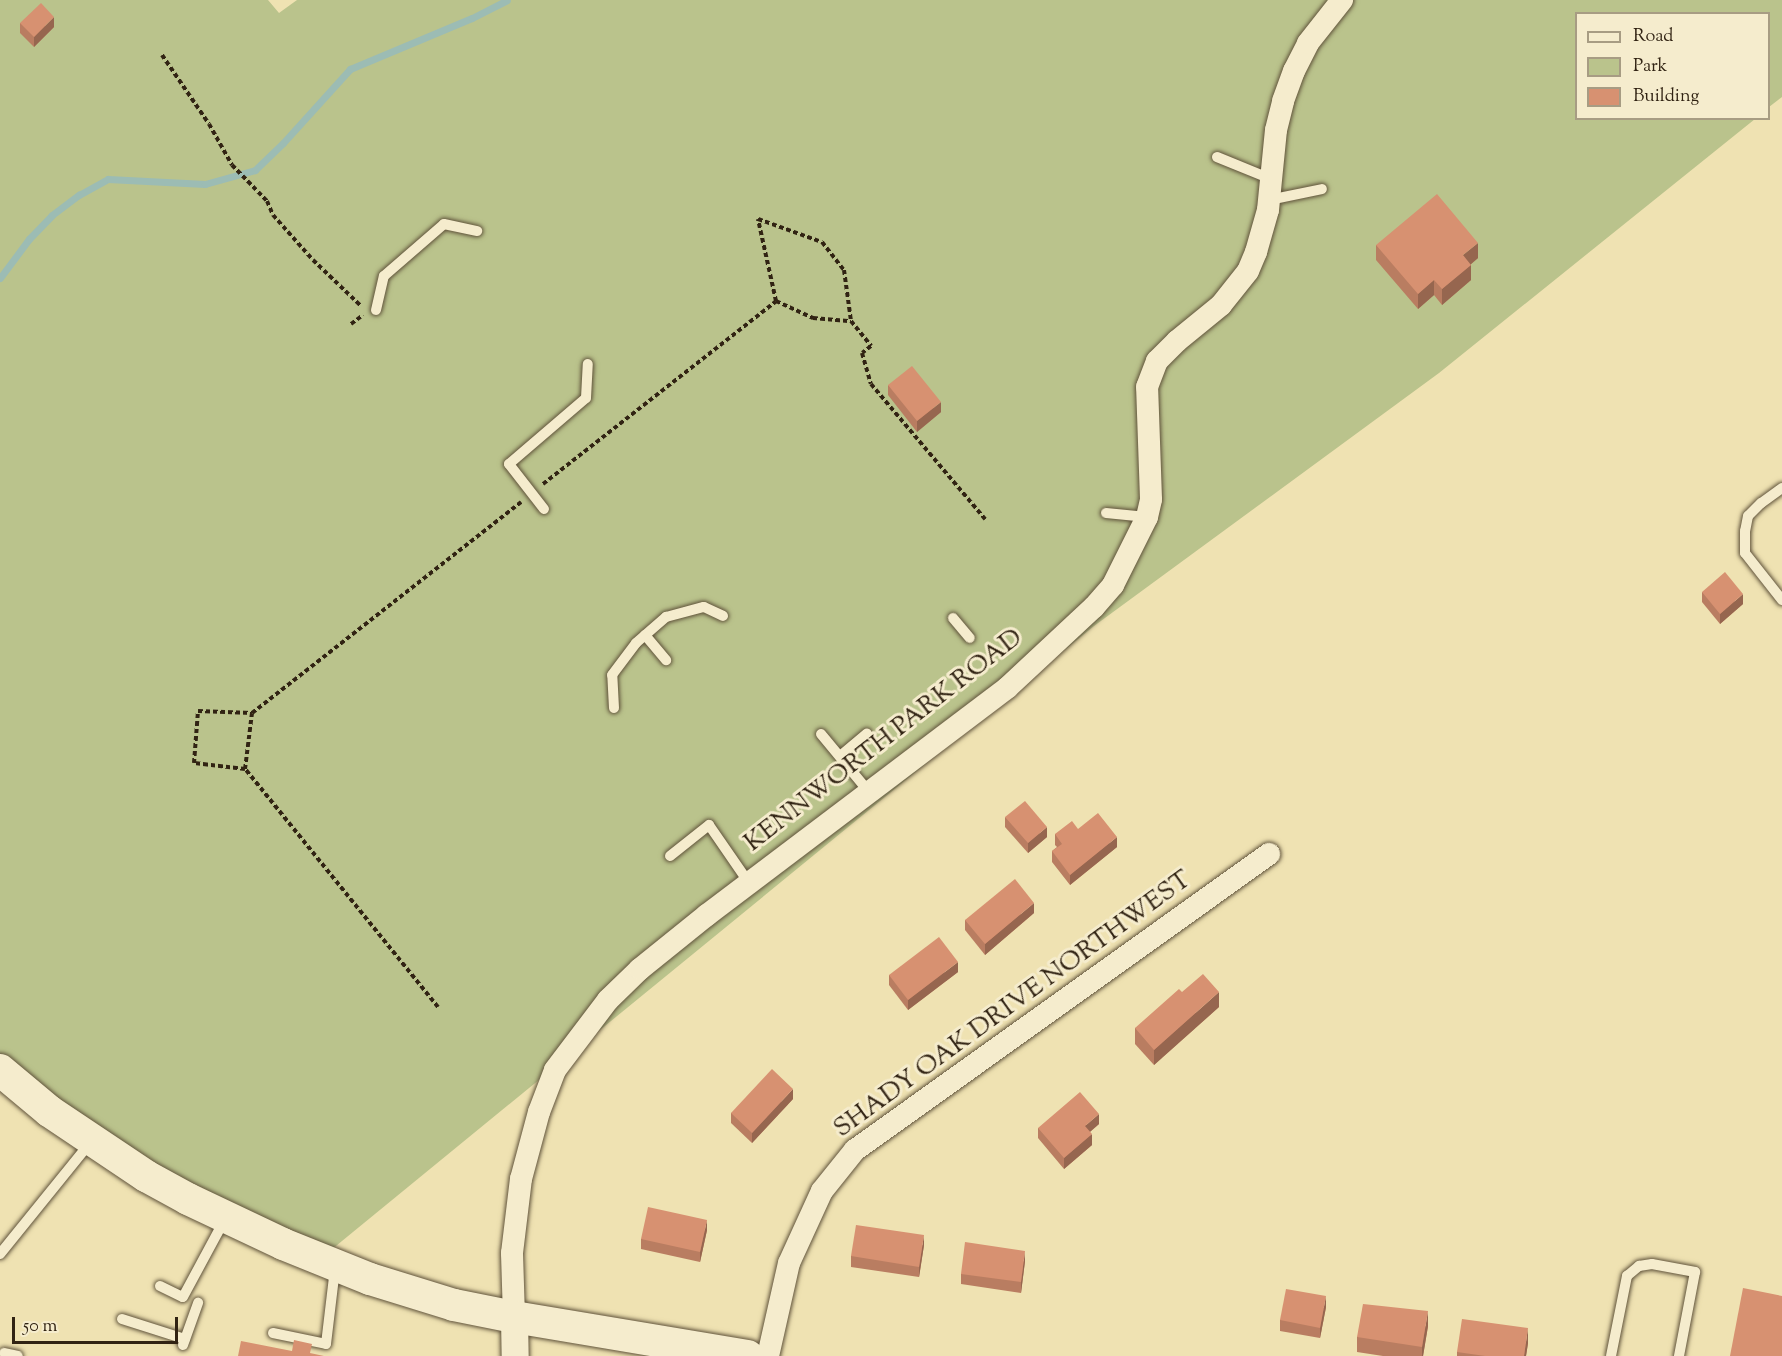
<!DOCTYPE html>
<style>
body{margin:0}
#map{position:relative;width:1782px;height:1356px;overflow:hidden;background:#efe2b2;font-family:"Sorts Mill Goudy",serif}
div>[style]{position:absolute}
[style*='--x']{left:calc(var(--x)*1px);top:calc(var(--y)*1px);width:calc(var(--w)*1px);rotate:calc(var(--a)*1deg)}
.green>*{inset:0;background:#bac38c}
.stream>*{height:7px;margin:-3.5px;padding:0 3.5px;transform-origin:3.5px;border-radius:3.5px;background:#9cbcb4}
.path>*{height:4px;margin-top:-2px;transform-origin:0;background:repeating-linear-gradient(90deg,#312313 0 4.5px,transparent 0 7.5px)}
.roads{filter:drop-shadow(0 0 2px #60533b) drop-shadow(0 0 2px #60533b)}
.service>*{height:10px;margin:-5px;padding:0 5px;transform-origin:5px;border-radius:5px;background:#f5eccd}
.minor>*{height:22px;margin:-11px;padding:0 11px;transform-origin:11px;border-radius:11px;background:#f5eccd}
.tertiary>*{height:27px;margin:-13.5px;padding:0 13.5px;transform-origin:13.5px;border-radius:13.5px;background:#f5eccd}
.secondary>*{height:32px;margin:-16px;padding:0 16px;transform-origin:16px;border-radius:16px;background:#f5eccd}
.wall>*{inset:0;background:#b97d61}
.shaded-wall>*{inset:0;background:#96664f}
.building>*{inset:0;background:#d79171}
span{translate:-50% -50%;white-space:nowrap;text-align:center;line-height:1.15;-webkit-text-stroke:6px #f5eccd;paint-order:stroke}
.street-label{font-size:26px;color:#312313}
.legend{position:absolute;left:1575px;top:12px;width:195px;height:108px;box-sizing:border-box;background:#f5eccd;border:2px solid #a79c83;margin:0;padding:8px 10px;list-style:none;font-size:18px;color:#312313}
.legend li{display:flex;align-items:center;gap:12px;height:30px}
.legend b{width:30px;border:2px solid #a79c83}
.scale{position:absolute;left:12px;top:1317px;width:166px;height:27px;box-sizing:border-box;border:3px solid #312313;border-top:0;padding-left:8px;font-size:18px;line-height:21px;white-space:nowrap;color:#312313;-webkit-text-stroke:4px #f5eccd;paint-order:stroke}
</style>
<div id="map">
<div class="green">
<div style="clip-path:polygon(0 0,268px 0,279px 13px,297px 0,1782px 0,1782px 97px,1769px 107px,1768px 14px,1576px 14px,1576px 118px,1755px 119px,1439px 373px,1094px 626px,331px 1250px,141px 1179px,0 1070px)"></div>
</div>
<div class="stream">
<div style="--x:0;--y:278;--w:49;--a:-53.4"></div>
<div style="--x:29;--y:239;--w:33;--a:-46"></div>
<div style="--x:52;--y:215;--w:34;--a:-37"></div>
<div style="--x:79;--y:195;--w:33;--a:-29"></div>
<div style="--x:108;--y:179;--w:97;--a:3"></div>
<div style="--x:205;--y:184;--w:52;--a:-15.6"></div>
<div style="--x:255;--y:170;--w:39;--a:-44"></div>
<div style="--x:283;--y:143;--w:100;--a:-47.8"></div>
<div style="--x:350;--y:69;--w:132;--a:-22.7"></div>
<div style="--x:472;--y:18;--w:39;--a:-27"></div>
</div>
<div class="path">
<div style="--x:162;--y:55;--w:83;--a:55.7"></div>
<div style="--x:209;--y:124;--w:47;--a:60.7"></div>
<div style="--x:232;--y:165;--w:50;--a:45.8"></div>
<div style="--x:267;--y:201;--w:15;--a:67"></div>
<div style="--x:273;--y:215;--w:60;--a:48.4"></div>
<div style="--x:313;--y:260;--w:66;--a:43.8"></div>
<div style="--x:776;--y:301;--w:84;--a:-102.4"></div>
<div style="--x:758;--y:219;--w:68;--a:19.8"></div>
<div style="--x:822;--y:242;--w:36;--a:52"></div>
<div style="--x:844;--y:270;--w:51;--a:82.2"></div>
<div style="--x:851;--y:321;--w:32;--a:51"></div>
<div style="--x:871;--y:346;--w:11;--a:142"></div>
<div style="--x:862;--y:353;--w:32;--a:74"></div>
<div style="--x:871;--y:384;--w:177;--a:49.8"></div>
<div style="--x:776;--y:301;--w:41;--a:24.7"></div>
<div style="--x:813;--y:318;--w:38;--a:5"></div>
<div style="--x:351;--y:324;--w:15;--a:-37"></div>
<div style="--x:543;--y:484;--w:296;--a:-38.1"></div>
<div style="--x:245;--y:769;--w:56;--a:-82.9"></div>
<div style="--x:438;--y:1007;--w:306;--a:-129"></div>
<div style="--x:245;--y:769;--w:51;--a:-173.3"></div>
<div style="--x:194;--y:763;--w:52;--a:-85.6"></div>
<div style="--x:198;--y:711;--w:54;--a:2.1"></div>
<div style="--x:252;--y:713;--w:342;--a:-38.1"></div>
</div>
<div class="roads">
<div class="service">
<div style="--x:1217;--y:157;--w:58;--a:22.2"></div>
<div style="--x:1269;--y:200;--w:54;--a:-11.7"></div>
<div style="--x:376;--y:310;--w:35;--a:-77"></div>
<div style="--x:384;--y:276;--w:79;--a:-40.9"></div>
<div style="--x:444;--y:224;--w:34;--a:12"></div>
<div style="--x:1782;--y:488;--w:26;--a:144"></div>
<div style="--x:1761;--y:503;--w:18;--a:135"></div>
<div style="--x:1748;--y:516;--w:15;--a:101"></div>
<div style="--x:1745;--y:531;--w:22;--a:90"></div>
<div style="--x:1745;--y:553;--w:60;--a:51.8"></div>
<div style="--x:544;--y:509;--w:57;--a:-127.9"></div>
<div style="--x:509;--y:464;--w:101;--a:-40.6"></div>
<div style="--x:586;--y:398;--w:34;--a:-87"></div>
<div style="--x:1106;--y:513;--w:41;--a:5.6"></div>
<div style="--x:953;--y:618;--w:26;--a:50"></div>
<div style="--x:645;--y:635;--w:33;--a:50"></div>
<div style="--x:614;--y:708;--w:33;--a:-93"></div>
<div style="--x:612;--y:675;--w:40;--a:-53"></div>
<div style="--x:636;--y:643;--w:40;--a:-41"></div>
<div style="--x:666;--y:617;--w:39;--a:-15"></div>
<div style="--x:704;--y:607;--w:21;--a:25"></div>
<div style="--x:821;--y:734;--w:75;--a:50.4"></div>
<div style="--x:840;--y:756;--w:35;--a:-40"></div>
<div style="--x:670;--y:856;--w:50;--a:-38.5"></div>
<div style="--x:709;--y:825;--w:70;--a:55.4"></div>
<div style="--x:0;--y:1254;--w:143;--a:-51"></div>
<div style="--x:160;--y:1286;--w:25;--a:26"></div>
<div style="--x:183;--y:1297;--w:89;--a:-61.7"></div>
<div style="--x:122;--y:1319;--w:66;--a:17.6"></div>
<div style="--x:273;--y:1333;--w:54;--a:11.7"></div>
<div style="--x:326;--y:1344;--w:77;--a:-83.2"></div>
<div style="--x:183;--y:1345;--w:45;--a:-70.3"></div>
<div style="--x:4;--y:1353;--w:14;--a:12"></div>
<div style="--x:1611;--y:1356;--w:82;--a:-78.7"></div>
<div style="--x:1627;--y:1276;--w:16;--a:-40"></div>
<div style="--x:1639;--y:1266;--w:13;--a:-9"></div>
<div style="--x:1652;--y:1264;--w:44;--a:10.5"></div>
<div style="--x:1695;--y:1272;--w:86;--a:100.8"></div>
</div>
<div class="minor">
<div style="--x:514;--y:1317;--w:64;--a:-91.8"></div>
<div style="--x:512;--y:1253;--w:75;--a:-83.1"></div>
<div style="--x:521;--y:1179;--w:69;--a:-75"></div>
<div style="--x:539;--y:1112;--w:45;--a:-69.1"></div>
<div style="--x:555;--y:1070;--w:88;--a:-52.9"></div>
<div style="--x:608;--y:1000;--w:45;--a:-44.1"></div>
<div style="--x:640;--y:969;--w:86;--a:-38.9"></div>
<div style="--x:707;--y:915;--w:376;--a:-37.1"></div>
<div style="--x:1007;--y:688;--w:119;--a:-43"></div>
<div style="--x:1094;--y:607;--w:29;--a:-49"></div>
<div style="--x:1113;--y:585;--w:76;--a:-63.4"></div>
<div style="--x:1147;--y:517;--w:18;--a:-77"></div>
<div style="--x:1151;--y:499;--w:112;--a:-92"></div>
<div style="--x:1147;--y:387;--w:28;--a:-69"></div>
<div style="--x:1157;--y:361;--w:28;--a:-45"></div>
<div style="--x:1177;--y:341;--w:57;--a:-39.3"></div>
<div style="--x:1221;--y:305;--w:43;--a:-51.5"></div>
<div style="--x:1248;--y:271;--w:21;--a:-67"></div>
<div style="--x:1256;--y:252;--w:44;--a:-74.1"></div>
<div style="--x:1268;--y:210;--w:80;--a:-84.3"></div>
<div style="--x:1276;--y:130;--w:30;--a:-76"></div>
<div style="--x:1283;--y:101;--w:32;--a:-70"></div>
<div style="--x:1294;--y:71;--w:31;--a:-63"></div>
<div style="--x:1308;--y:43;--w:55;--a:-51.7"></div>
<div style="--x:768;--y:1356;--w:95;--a:-77.3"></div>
<div style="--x:789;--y:1263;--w:79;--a:-65.4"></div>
<div style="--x:822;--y:1191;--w:53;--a:-51.2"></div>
<div style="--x:855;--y:1150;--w:509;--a:-35.56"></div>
</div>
<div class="tertiary">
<div style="--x:514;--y:1317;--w:39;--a:89"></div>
</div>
<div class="secondary">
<div style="--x:0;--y:1070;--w:64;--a:39.9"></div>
<div style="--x:49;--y:1111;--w:117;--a:33.8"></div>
<div style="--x:146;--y:1176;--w:48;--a:28.7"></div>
<div style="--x:188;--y:1199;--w:105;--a:25.3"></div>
<div style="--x:283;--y:1244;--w:94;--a:21.9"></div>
<div style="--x:370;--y:1279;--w:88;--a:17.2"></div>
<div style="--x:454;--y:1305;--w:61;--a:11.3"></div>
<div style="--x:514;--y:1317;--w:237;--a:9.5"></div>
</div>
</div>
<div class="wall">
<div style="clip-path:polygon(20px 23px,54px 27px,34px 47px,20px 33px)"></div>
<div style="clip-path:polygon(1376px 245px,1478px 258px,1471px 264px,1471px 280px,1442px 305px,1434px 295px,1418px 309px,1376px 260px)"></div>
<div style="clip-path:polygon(888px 385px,941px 412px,917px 432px,888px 395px)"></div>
<div style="clip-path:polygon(1702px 592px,1743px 604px,1720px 624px,1702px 602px)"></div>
<div style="clip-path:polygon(1005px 817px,1047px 837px,1028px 853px,1005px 827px)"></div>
<div style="clip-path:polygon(1078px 829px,1117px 847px,1070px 885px,1052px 862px,1052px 851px,1057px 847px,1055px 845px,1055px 834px)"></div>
<div style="clip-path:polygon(1034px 913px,985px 955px,965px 930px,965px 920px)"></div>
<div style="clip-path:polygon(958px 972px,908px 1010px,889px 985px,889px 975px)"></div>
<div style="clip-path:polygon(1219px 1007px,1154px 1065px,1135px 1044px,1135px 1028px)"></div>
<div style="clip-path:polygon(793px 1099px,752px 1143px,731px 1123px,731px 1113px)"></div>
<div style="clip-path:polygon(1099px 1124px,1090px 1132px,1092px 1145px,1064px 1169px,1038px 1138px,1038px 1128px)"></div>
<div style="clip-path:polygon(707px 1230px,700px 1262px,641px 1249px,641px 1239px)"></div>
<div style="clip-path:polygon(924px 1245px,919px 1277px,851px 1267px,851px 1256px)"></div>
<div style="clip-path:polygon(1025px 1261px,1021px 1293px,961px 1284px,961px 1274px)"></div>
<div style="clip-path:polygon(1326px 1307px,1320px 1338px,1280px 1331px,1280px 1320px)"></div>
<div style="clip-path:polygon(1428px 1326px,1423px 1356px,1383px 1356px,1357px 1352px,1357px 1337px)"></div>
<div style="clip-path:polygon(1528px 1343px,1526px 1356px,1457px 1356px,1457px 1352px)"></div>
</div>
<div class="shaded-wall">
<div style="clip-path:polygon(54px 17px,54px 27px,34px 47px,34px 37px)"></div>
<div style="clip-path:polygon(1478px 243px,1478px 258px,1463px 271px,1463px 255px)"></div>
<div style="clip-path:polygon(1471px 265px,1471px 280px,1442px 305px,1442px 289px)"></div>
<div style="clip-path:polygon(1434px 280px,1434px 295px,1418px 309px,1418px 294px)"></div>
<div style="clip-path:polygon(941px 402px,941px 412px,917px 432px,917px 421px)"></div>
<div style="clip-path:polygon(1743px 594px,1743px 604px,1720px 624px,1720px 614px)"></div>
<div style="clip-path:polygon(1047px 827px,1047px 837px,1028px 853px,1028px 843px)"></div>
<div style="clip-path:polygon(1117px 837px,1117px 847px,1070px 885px,1070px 875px)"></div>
<div style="clip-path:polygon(1034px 903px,1034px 913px,985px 955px,985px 944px)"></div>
<div style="clip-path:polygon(958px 962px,958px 972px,908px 1010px,908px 1000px)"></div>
<div style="clip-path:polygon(1219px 992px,1219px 1007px,1154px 1065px,1154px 1050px)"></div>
<div style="clip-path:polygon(793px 1089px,793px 1099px,752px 1143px,752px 1133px)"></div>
<div style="clip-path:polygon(1099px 1114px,1099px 1124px,1085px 1136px,1085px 1126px)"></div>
<div style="clip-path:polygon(1092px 1134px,1092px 1145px,1064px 1169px,1064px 1158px)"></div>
<div style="clip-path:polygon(707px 1220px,707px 1230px,700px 1262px,700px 1252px)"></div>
<div style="clip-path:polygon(924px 1235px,924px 1245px,919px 1277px,919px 1267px)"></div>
<div style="clip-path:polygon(1025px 1251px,1025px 1261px,1021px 1293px,1021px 1282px)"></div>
<div style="clip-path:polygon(1326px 1296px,1326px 1307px,1320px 1338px,1320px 1328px)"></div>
<div style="clip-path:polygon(1428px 1311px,1428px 1326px,1423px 1356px,1422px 1356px,1422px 1347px)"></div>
<div style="clip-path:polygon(1528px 1328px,1528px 1343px,1526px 1356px,1524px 1356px)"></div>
</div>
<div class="building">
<div style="clip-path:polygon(41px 3px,54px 17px,34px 37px,20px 23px)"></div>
<div style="clip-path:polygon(1437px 194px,1478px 243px,1463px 255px,1471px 265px,1442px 289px,1434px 280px,1418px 294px,1376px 245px)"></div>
<div style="clip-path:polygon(912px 366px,941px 402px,917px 421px,888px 385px)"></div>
<div style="clip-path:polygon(1725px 572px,1743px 594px,1720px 614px,1702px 592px)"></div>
<div style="clip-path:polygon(1025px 801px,1047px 827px,1028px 843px,1005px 817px)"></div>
<div style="clip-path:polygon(1098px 813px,1117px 837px,1070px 875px,1052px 851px,1062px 844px,1055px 834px,1072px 821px,1078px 829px)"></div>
<div style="clip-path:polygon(1015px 879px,1034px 903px,985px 944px,965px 920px)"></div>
<div style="clip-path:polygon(939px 937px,958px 962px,908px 1000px,889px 975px)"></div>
<div style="clip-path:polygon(1203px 974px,1219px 992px,1154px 1050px,1135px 1028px,1179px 989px,1182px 992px)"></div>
<div style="clip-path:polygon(772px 1069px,793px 1089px,752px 1133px,731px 1113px)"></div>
<div style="clip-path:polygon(1080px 1092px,1099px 1114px,1085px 1126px,1092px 1134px,1064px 1158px,1038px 1128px)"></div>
<div style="clip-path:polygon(648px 1207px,707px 1220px,700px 1252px,641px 1239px)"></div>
<div style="clip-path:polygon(856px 1225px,924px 1235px,919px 1267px,851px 1256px)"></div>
<div style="clip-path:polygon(965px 1242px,1025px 1251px,1021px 1282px,961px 1274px)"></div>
<div style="clip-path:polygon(1743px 1288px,1782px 1296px,1782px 1356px,1730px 1356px)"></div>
<div style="clip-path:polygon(1286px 1289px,1326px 1296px,1320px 1328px,1280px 1320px)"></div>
<div style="clip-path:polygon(1363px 1304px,1428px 1311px,1422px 1347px,1357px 1337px)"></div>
<div style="clip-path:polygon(1462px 1319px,1528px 1328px,1524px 1356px,1485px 1356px,1457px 1352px)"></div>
<div style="clip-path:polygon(294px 1340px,312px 1344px,310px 1353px,324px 1356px,238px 1356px,241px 1341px,292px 1351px)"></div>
</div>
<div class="street-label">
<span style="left:884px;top:741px;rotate:-38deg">KENNWORTH PARK ROAD</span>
<span style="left:1013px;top:1005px;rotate:-36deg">SHADY OAK DRIVE NORTHWEST</span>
</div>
<ul class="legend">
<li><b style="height:8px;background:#f5eccd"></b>Road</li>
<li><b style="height:16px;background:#bac38c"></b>Park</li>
<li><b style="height:16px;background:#d79171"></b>Building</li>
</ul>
<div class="scale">50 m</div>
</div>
